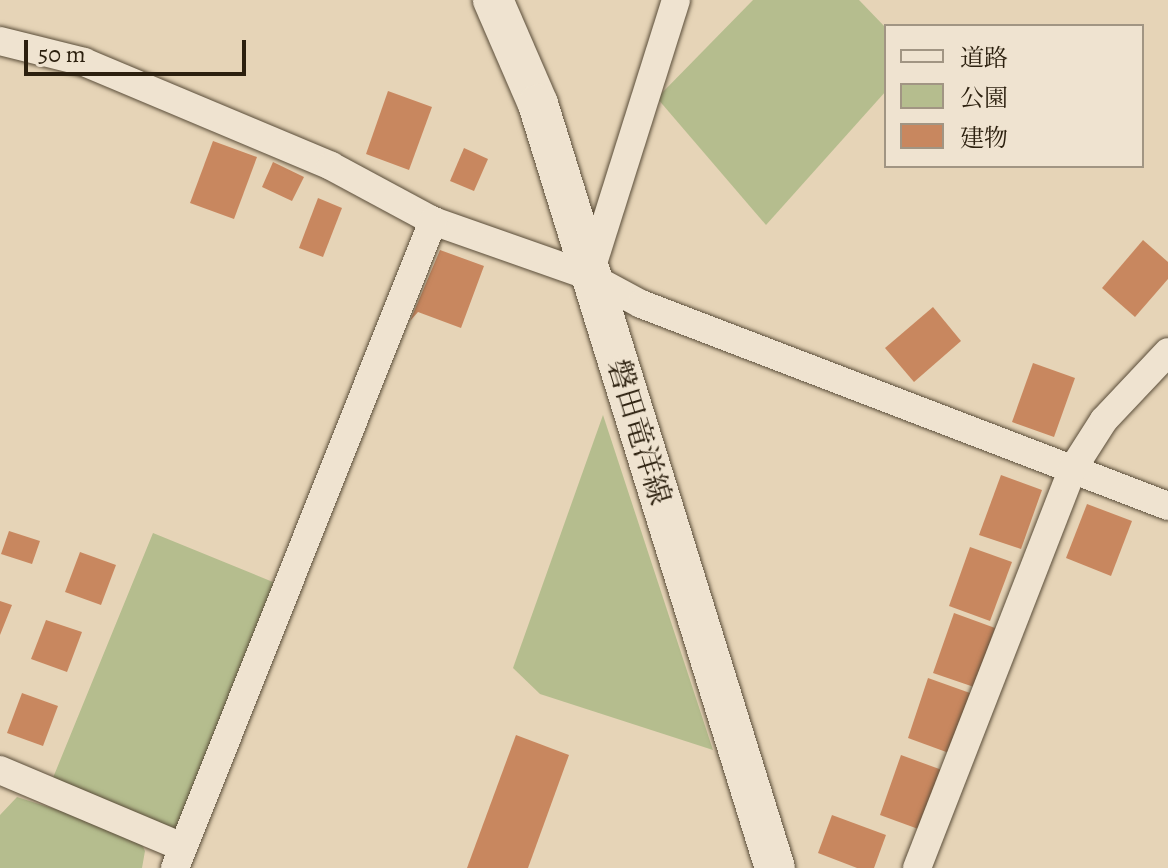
<!DOCTYPE html>
<meta charset="utf-8">
<style>
body{margin:0}
#map{position:relative;width:1168px;height:868px;overflow:hidden;background:#e6d4b7;font-family:Alegreya,"Noto Serif JP",serif}
div>[style]{position:absolute}
[style*='--x']{left:calc(var(--x)*1px);top:calc(var(--y)*1px);width:calc(var(--w)*1px);rotate:calc(var(--a)*1deg)}
.green>*{inset:0;background:#b5bd8e}
.building>*{inset:0;background:#c8875f}
.roads{filter:drop-shadow(0 0 2px #5a4d39) drop-shadow(0 0 2px #5a4d39)}
.street>*{height:28px;margin:-14px;padding:0 14px;transform-origin:14px;border-radius:14px;background:#efe3d0}
.secondary>*{height:40px;margin:-20px;padding:0 20px;transform-origin:20px;border-radius:20px;background:#efe3d0}
span{translate:-50% -50%;white-space:nowrap;text-align:center;line-height:1.15;-webkit-text-stroke:6px #efe3d0;paint-order:stroke}
.street-label{font-size:30px;color:#2c200f}
.legend{position:absolute;left:884px;top:24px;width:260px;height:144px;box-sizing:border-box;background:#efe3d0;border:2px solid #a19583;margin:0;padding:10px 14px;list-style:none;font-size:24px;color:#2c200f}
.legend li{display:flex;align-items:center;gap:16px;height:40px}
.legend b{width:40px;border:2px solid #a19583}
.scale{position:absolute;left:24px;top:40px;width:222px;height:36px;box-sizing:border-box;border:4px solid #2c200f;border-top:0;padding-left:10px;font-size:24px;line-height:28px;white-space:nowrap;color:#2c200f;-webkit-text-stroke:6px #efe3d0;paint-order:stroke}
</style>
<div id="map">
<div class="green">
<div style="clip-path:polygon(753px 0,859px 0,886px 28px,886px 91px,766px 225px,657px 98px)"></div>
<div style="clip-path:polygon(603px 415px,713px 750px,540px 694px,513px 668px)"></div>
<div style="clip-path:polygon(153px 533px,290px 589px,182px 847px,134px 828px,145px 851px,142px 868px,0 868px,0 815px,17px 797px,61px 811px,106px 816px,48px 790px)"></div>
</div>
<div class="building">
<div style="clip-path:polygon(388px 91px,432px 107px,409px 170px,366px 154px)"></div>
<div style="clip-path:polygon(213px 141px,257px 157px,234px 219px,190px 203px)"></div>
<div style="clip-path:polygon(464px 148px,488px 159px,474px 191px,450px 181px)"></div>
<div style="clip-path:polygon(273px 162px,304px 177px,292px 201px,262px 187px)"></div>
<div style="clip-path:polygon(318px 198px,342px 208px,323px 257px,299px 248px)"></div>
<div style="clip-path:polygon(1143px 240px,1168px 262px,1168px 279px,1135px 317px,1102px 288px)"></div>
<div style="clip-path:polygon(440px 250px,484px 266px,461px 328px,418px 312px,410px 321px)"></div>
<div style="clip-path:polygon(933px 307px,961px 341px,914px 382px,885px 348px)"></div>
<div style="clip-path:polygon(1033px 363px,1075px 378px,1054px 437px,1012px 422px)"></div>
<div style="clip-path:polygon(1001px 475px,1042px 490px,1021px 549px,979px 535px)"></div>
<div style="clip-path:polygon(1087px 504px,1132px 521px,1111px 576px,1066px 558px)"></div>
<div style="clip-path:polygon(9px 531px,40px 541px,32px 564px,1px 554px)"></div>
<div style="clip-path:polygon(970px 547px,1012px 562px,990px 621px,949px 606px)"></div>
<div style="clip-path:polygon(80px 552px,116px 565px,101px 605px,65px 592px)"></div>
<div style="clip-path:polygon(0 601px,12px 605px,0 635px)"></div>
<div style="clip-path:polygon(954px 613px,995px 628px,974px 687px,933px 673px)"></div>
<div style="clip-path:polygon(46px 620px,82px 632px,67px 672px,31px 659px)"></div>
<div style="clip-path:polygon(928px 678px,970px 693px,949px 753px,908px 738px)"></div>
<div style="clip-path:polygon(22px 693px,58px 706px,43px 746px,7px 733px)"></div>
<div style="clip-path:polygon(516px 735px,569px 755px,528px 868px,467px 868px)"></div>
<div style="clip-path:polygon(901px 755px,942px 770px,921px 830px,880px 815px)"></div>
<div style="clip-path:polygon(832px 815px,886px 835px,874px 868px,857px 868px,818px 853px)"></div>
</div>
<div class="roads">
<div class="street">
<div style="--x:0;--y:41;--w:87;--a:14"></div>
<div style="--x:84;--y:62;--w:268;--a:22.8"></div>
<div style="--x:331;--y:166;--w:116;--a:28.3"></div>
<div style="--x:433;--y:221;--w:165;--a:19.4"></div>
<div style="--x:589;--y:276;--w:59;--a:28.3"></div>
<div style="--x:641;--y:304;--w:564;--a:20.97"></div>
<div style="--x:589;--y:276;--w:289;--a:-72.5"></div>
<div style="--x:0;--y:770;--w:198;--a:22.9"></div>
<div style="--x:175;--y:868;--w:697;--a:-68.26"></div>
<div style="--x:917;--y:868;--w:427;--a:-68.7"></div>
<div style="--x:1072;--y:470;--w:59;--a:-57.4"></div>
<div style="--x:1104;--y:420;--w:93;--a:-46.7"></div>
</div>
<div class="secondary">
<div style="--x:493;--y:0;--w:113;--a:66.6"></div>
<div style="--x:538;--y:104;--w:800;--a:72.77"></div>
</div>
</div>
<div class="street-label">
<span style="left:639px;top:432px;rotate:73deg">磐田竜洋線</span>
</div>
<ul class="legend">
<li><b style="height:10px;background:#efe3d0"></b>道路</li>
<li><b style="height:22px;background:#b5bd8e"></b>公園</li>
<li><b style="height:22px;background:#c8875f"></b>建物</li>
</ul>
<div class="scale">50 m</div>
</div>
